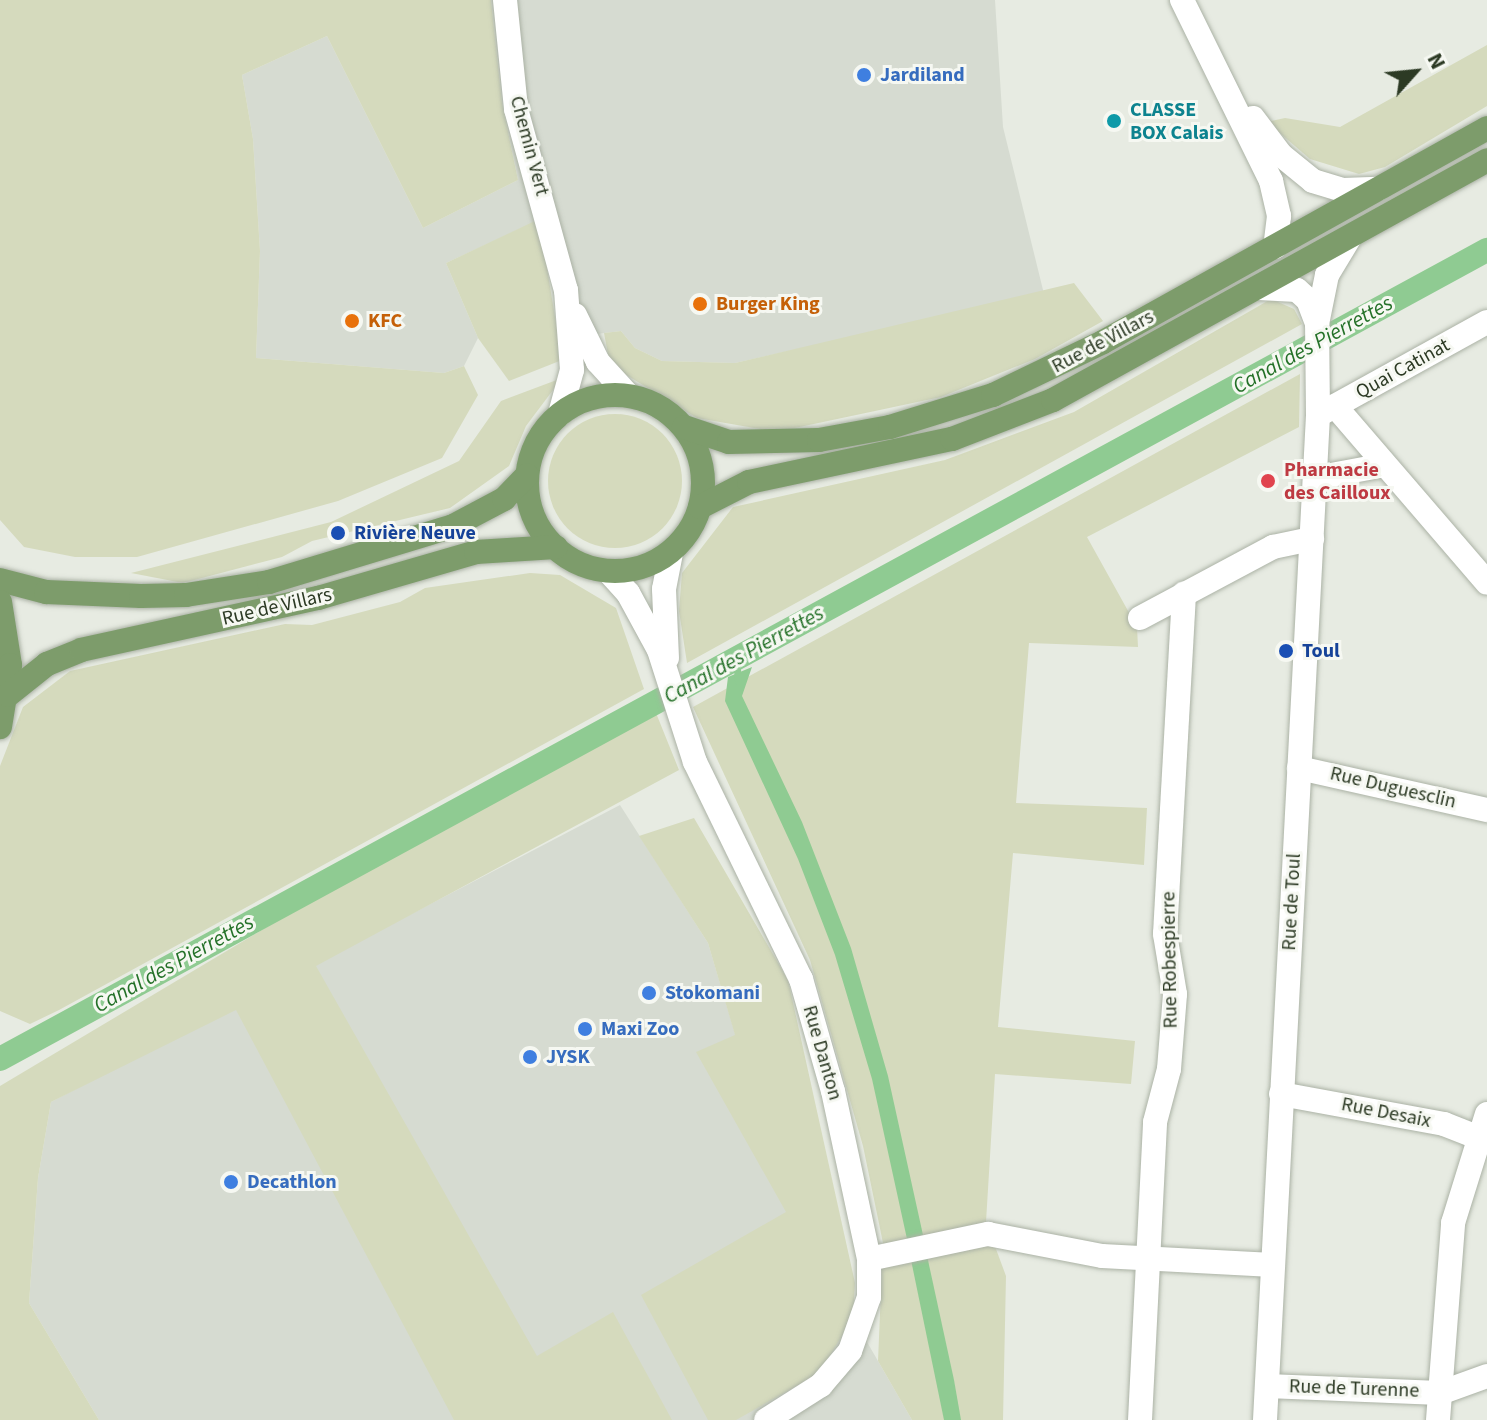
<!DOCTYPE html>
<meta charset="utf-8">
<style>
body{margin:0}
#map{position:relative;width:1487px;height:1420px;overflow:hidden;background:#e7ebe2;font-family:"Source Sans 3",sans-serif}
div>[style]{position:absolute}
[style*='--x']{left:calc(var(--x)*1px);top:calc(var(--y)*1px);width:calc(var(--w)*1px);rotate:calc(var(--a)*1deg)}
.built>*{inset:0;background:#d6dbd1}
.green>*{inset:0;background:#d5dabd}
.round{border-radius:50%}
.water>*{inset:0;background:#8fcb92}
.stream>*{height:7px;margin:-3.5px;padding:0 3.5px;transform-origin:3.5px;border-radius:3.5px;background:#8fcb92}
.canal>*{height:24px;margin:-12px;padding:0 12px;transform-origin:12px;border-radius:12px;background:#8fcb92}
.roads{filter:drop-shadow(0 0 2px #abb2a5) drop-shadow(0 0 2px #abb2a5)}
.street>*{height:24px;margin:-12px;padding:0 12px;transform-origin:12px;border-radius:12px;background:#fff}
.primary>*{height:24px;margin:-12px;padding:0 12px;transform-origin:12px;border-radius:12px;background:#7d9c6b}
.primary>.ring{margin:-12px;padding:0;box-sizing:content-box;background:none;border:24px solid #7d9c6b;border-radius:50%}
.dots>*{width:22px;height:22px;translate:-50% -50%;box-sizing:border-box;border:4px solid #f6f8f2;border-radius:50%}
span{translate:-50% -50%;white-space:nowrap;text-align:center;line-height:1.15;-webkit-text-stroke:6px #f6f8f2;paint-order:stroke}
.shop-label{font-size:20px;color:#366cbe;font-weight:700}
.left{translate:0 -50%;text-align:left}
.culture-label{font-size:20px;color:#0d838f;font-weight:700}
.street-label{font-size:20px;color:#2c3a24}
.food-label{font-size:20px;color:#c56008;font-weight:700}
.health-label{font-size:20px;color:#be3a42;font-weight:700}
.transit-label{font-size:20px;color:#164399;font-weight:700}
.water-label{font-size:22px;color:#247128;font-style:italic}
.north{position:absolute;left:1375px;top:32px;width:80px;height:80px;-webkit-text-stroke:6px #f6f8f2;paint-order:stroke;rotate:63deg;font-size:22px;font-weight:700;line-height:32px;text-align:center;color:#2c3a24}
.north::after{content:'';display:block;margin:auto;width:28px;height:36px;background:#2c3a24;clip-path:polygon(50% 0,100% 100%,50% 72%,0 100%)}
</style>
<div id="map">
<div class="built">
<div style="clip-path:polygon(491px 0,995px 0,1003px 127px,1044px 294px,735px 363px,662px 361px,635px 348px,621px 331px,563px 338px,539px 220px,446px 263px,478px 338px,464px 366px,444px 373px,256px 358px,260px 251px,253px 139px,242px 75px,327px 36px,423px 228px,518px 180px,502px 103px)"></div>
<div style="clip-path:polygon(620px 805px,708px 943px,784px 1198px,912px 1420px,99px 1420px,29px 1303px,38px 1178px,51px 1102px)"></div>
</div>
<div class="green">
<div style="clip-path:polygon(0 0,491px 0,502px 103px,518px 180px,423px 228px,327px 36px,242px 75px,253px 139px,260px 251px,256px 358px,444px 373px,464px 366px,478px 395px,442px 458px,338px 501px,137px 557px,75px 557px,24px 547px,0 520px)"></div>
<div style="clip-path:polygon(1487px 45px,1487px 106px,1385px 167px,1359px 174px,1310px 159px,1267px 122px,1285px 118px,1340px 127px)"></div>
<div style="clip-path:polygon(539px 219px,562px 360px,509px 381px,478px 338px,446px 263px)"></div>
<div style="clip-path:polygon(1074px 283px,1103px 321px,1035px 359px,941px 397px,776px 432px,697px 418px,610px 365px,604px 333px,621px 331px,635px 348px,662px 361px,735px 363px)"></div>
<div style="clip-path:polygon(1271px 299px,1294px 309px,1302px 324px,687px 663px,679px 611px,682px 573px,733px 507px,945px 460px,1074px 412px)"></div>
<div style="clip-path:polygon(1300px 374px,1299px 427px,1087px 537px,1137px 627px,1138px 647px,1029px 643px,1016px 803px,1147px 808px,1144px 865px,1013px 853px,998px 1027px,1135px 1041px,1131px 1084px,995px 1074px,986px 1222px,1006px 1276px,1003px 1420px,912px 1420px,878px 1361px,883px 1243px,863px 1146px,810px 960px,693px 707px)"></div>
<div style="clip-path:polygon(562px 378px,526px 426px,509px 466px,450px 508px,312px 541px,282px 557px,183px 583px,131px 573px,331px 522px,459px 461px,501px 401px)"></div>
<div class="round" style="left:548px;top:414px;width:134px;height:134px"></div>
<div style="clip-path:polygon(530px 573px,560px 575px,616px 608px,644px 689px,59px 1010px,30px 1024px,0 1011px,0 766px,23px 707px,70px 671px,285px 624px,312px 625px,400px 602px,425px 588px)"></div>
<div style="clip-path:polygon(656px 713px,679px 770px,316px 966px,537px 1356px,613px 1312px,672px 1420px,454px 1420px,236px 1010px,51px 1102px,38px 1178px,29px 1303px,99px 1420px,0 1420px,0 1086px,287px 915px)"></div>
<div style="clip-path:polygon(694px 818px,788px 980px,855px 1283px,853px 1318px,819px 1373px,736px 1420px,708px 1420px,641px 1295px,786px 1212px,696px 1052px,735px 1035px,708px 943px,639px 836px)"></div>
</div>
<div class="water">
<div style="clip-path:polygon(752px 667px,742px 696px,802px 822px,851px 948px,888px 1076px,923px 1235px,907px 1239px,872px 1079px,835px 955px,798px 859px,725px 701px,728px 677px)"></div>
<div style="clip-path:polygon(926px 1251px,954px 1380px,961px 1420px,944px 1420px,910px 1255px)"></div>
</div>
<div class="stream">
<div style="--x:736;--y:658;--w:23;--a:85"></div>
</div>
<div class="canal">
<div style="--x:0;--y:1059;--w:1693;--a:-28.55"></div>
</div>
<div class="roads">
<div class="street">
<div style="--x:505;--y:0;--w:110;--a:84.2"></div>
<div style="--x:516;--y:109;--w:188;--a:74.6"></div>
<div style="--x:566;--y:290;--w:80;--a:85.7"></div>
<div style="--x:572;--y:370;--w:46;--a:105.3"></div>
<div style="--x:1182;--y:0;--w:202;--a:63.8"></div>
<div style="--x:1271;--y:181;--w:36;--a:77"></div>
<div style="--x:1279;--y:216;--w:31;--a:97"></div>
<div style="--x:1253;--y:118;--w:46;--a:52.9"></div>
<div style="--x:1281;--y:155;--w:41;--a:39.1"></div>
<div style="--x:1313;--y:181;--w:31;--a:17"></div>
<div style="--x:1343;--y:190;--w:35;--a:-2"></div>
<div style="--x:1259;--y:288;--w:38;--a:3"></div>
<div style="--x:1297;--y:290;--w:15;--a:42"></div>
<div style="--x:1308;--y:300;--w:26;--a:69"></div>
<div style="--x:575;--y:315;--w:52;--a:63.9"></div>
<div style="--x:598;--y:362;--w:45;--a:47.7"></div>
<div style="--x:1335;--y:406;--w:233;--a:49.3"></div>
<div style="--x:1324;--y:412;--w:186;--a:-28.9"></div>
<div style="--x:1315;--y:478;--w:71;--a:-10.5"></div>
<div style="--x:608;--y:571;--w:30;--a:48"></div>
<div style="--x:628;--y:593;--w:65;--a:61.5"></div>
<div style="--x:659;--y:650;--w:118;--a:72.2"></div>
<div style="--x:695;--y:762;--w:242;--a:64"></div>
<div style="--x:801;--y:979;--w:116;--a:74.1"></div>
<div style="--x:833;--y:1091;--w:172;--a:77.9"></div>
<div style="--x:869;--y:1259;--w:38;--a:90"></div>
<div style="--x:869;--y:1297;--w:57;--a:109.4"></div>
<div style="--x:850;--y:1351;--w:45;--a:130.5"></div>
<div style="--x:821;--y:1385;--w:65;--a:147.5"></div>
<div style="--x:1140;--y:618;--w:151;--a:-28.1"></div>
<div style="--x:1273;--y:547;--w:40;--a:-12"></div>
<div style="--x:667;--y:658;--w:69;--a:-92.5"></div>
<div style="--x:664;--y:589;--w:38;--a:-79"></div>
<div style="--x:1299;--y:768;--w:193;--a:12.6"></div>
<div style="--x:1281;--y:1094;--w:166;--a:10.4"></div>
<div style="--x:1444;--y:1124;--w:46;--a:21.6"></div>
<div style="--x:869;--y:1259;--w:122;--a:-11.9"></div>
<div style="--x:988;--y:1234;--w:116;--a:10.9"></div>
<div style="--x:1102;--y:1256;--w:171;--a:3"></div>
<div style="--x:1267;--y:1386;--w:173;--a:2.3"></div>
<div style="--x:1440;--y:1393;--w:50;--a:-19.9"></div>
<div style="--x:1140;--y:1420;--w:298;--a:-87.1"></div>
<div style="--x:1155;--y:1122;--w:55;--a:-75.2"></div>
<div style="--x:1169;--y:1069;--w:75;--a:-85.4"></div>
<div style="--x:1175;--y:994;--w:61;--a:-99.5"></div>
<div style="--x:1165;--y:934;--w:341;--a:-86.8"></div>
<div style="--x:1265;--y:1420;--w:1006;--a:-86.98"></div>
<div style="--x:1318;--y:415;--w:91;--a:-90.6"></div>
<div style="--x:1317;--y:324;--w:50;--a:-78.5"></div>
<div style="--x:1327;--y:275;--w:44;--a:-58.8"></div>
<div style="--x:1438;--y:1420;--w:198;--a:-85.6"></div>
<div style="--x:1453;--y:1223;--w:114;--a:-72.7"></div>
</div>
<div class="primary">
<div class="ring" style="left:527px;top:395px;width:152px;height:152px"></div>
<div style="--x:684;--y:427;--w:47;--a:18.4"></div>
<div style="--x:729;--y:442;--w:90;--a:-1.3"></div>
<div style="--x:819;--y:440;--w:72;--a:-10.4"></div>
<div style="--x:890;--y:427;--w:108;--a:-17.3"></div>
<div style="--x:993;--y:395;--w:122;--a:-25.7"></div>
<div style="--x:1103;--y:342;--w:440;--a:-29.1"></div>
<div style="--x:700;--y:507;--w:55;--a:-27"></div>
<div style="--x:749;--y:482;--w:208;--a:-12"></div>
<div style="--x:952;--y:439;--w:108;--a:-21.1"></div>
<div style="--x:1053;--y:400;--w:496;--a:-28.9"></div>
<div style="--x:0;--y:580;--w:48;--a:14.6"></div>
<div style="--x:46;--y:592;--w:95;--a:2.4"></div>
<div style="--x:141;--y:596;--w:45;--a:-1.3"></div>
<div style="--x:186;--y:595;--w:84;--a:-8.9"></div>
<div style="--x:269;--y:582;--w:192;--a:-16.9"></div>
<div style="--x:453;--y:526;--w:58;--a:-27.9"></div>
<div style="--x:504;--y:499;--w:33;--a:-46"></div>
<div style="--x:0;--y:602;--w:64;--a:81"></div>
<div style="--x:10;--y:665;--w:63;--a:99.2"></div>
<div style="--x:8;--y:695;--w:50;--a:-38.5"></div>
<div style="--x:47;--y:664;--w:37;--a:-22"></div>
<div style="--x:81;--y:650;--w:243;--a:-12.4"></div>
<div style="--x:318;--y:598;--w:165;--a:-16.2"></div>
<div style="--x:476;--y:552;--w:80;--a:-3.6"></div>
</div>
</div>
<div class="dots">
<div style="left:864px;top:75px;background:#3f7fe0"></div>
<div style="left:1114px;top:121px;background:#0f9aa8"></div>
<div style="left:700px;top:304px;background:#e8710a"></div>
<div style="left:352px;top:321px;background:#e8710a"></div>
<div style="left:1268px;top:481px;background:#e0444e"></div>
<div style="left:338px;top:533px;background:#1a4fb4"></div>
<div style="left:1286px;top:651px;background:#1a4fb4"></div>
<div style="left:649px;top:993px;background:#3f7fe0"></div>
<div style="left:585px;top:1029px;background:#3f7fe0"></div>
<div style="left:530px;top:1057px;background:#3f7fe0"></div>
<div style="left:231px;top:1182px;background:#3f7fe0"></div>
</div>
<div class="shop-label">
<span class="left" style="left:880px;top:75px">Jardiland</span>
<span class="left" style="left:665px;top:993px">Stokomani</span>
<span class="left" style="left:601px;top:1029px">Maxi Zoo</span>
<span class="left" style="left:546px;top:1057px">JYSK</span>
<span class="left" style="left:247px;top:1182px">Decathlon</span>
</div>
<div class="culture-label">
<span class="left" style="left:1130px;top:122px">CLASSE<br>BOX Calais</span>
</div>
<div class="street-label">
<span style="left:529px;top:146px;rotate:75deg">Chemin Vert</span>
<span style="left:1103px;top:342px;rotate:-28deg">Rue de Villars</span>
<span style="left:1403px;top:369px;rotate:-29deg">Quai Catinat</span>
<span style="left:277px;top:607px;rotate:-13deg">Rue de Villars</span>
<span style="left:1393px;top:788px;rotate:13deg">Rue Duguesclin</span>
<span style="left:1292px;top:902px;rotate:-87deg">Rue de Toul</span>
<span style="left:1170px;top:960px;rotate:-91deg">Rue Robespierre</span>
<span style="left:822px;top:1053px;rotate:74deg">Rue Danton</span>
<span style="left:1386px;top:1113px;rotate:11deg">Rue Desaix</span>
<span style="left:1354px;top:1389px;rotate:2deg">Rue de Turenne</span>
</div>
<div class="food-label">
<span class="left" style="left:716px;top:304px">Burger King</span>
<span class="left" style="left:368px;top:321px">KFC</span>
</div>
<div class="health-label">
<span class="left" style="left:1284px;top:482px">Pharmacie<br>des Cailloux</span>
</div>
<div class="transit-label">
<span class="left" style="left:354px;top:533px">Rivière Neuve</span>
<span class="left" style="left:1302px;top:651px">Toul</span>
</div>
<div class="water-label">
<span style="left:1313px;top:345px;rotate:-29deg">Canal des Pierrettes</span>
<span style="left:744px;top:655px;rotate:-29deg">Canal des Pierrettes</span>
<span style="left:174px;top:964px;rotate:-29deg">Canal des Pierrettes</span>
</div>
<div class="north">N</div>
</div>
